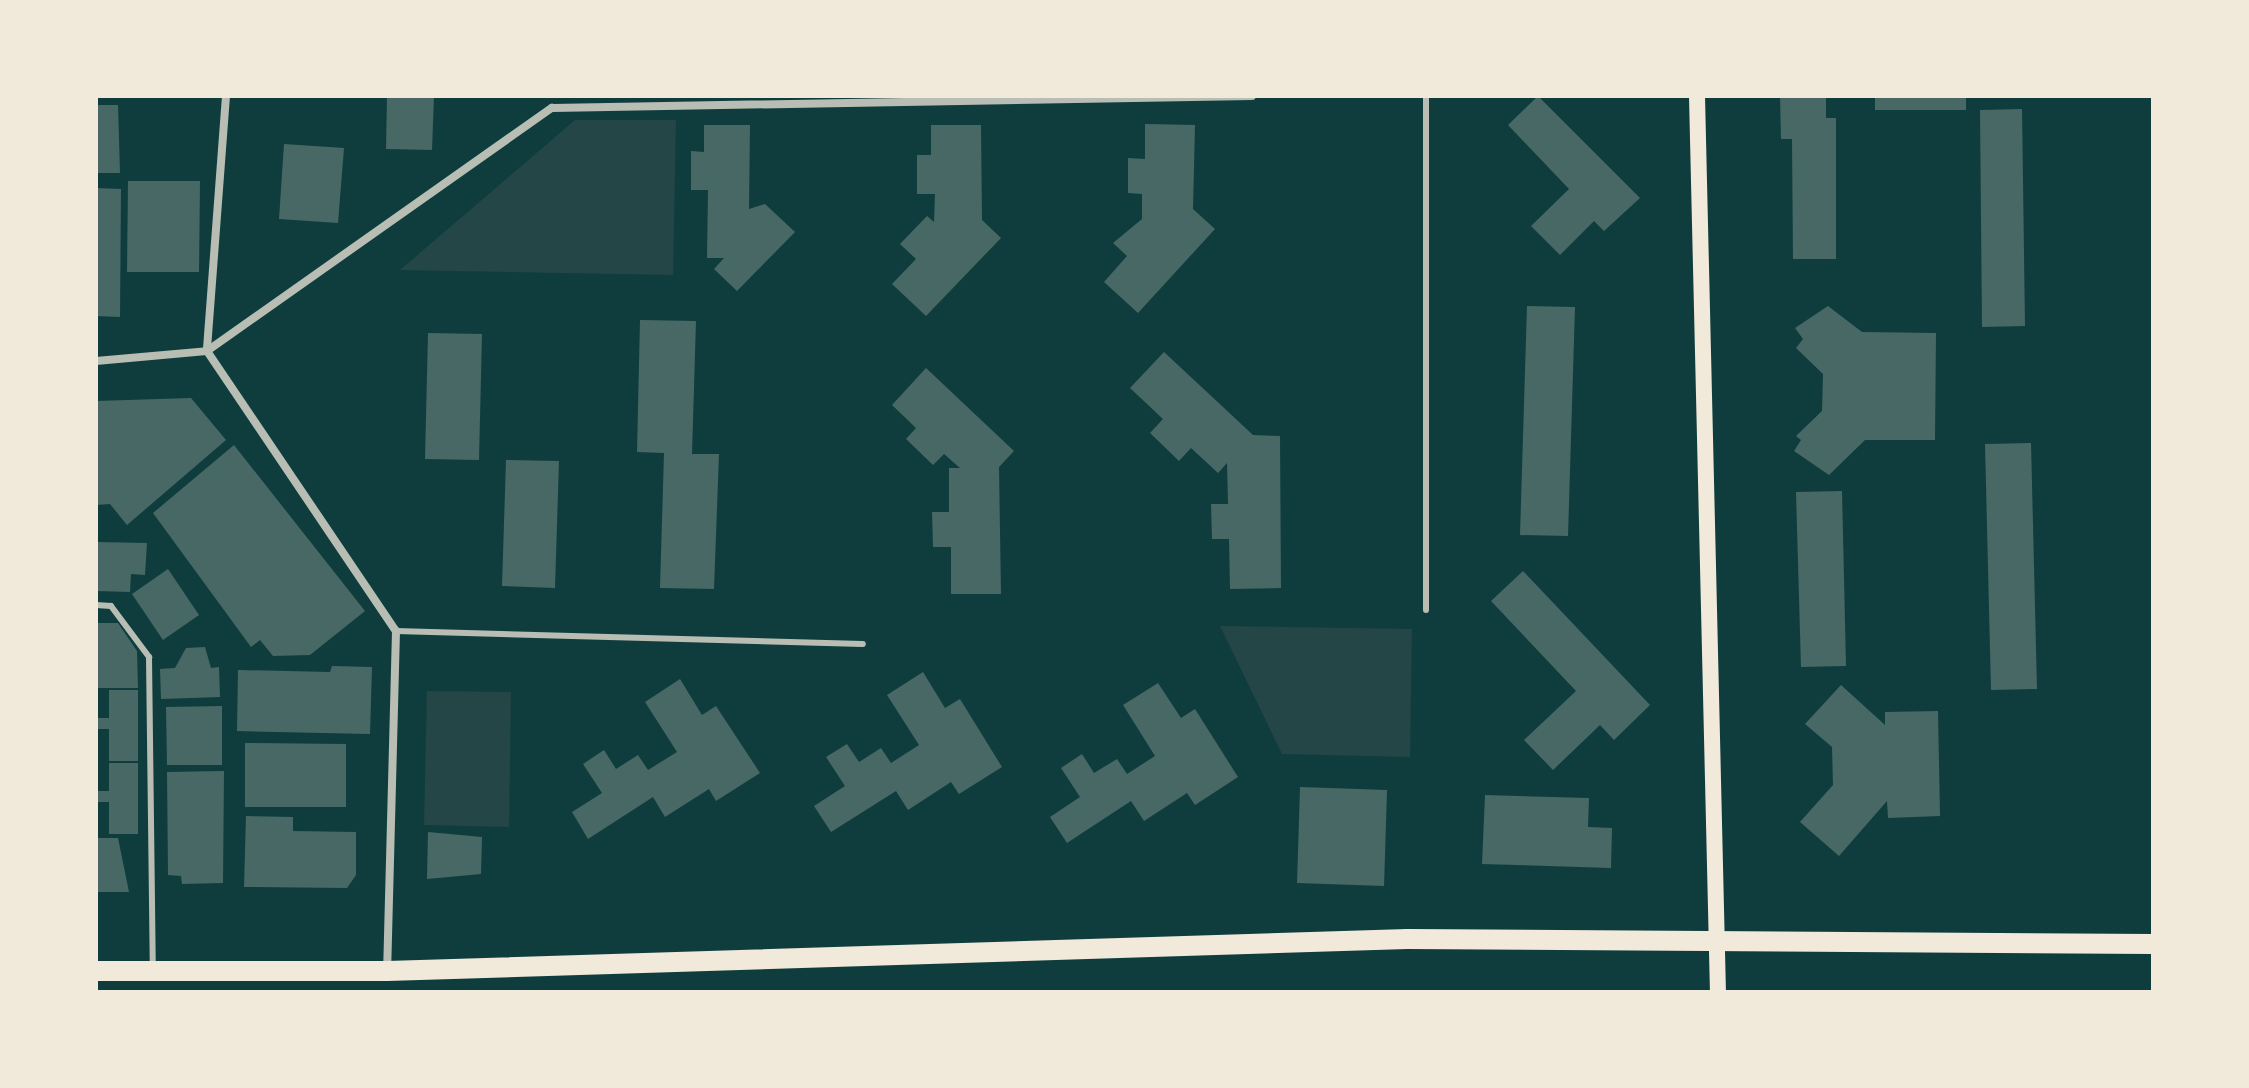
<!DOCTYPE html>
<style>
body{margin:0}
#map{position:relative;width:2249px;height:1088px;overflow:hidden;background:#0f3d3e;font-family:Barlow,sans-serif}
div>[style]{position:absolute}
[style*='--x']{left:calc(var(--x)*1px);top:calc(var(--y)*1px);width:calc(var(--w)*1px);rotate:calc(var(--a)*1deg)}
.green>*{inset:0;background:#244646}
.building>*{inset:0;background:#486865}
.service>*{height:6px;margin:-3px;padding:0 3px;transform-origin:3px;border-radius:3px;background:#b8beb3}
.minor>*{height:8px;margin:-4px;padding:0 4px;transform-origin:4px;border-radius:4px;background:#b8beb3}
.secondary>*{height:16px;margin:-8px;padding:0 8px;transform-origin:8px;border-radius:8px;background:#f1e9da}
.primary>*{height:20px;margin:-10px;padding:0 10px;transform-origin:10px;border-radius:10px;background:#f1e9da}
span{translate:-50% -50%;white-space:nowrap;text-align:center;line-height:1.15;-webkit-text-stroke:7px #f1e9da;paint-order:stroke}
.frame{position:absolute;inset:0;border:98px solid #f1e9da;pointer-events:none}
</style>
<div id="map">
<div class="green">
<div style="clip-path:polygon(575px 120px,676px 120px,673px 275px,400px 270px)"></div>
<div style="clip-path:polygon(1220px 626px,1412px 629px,1410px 757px,1282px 754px)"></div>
<div style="clip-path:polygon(427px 691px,511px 692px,509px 827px,424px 825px)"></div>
</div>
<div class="building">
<div style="clip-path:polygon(387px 96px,434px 96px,432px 150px,386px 149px)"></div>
<div style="clip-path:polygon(1538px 96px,1640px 198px,1604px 231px,1594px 221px,1560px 255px,1531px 226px,1569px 189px,1508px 125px)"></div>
<div style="clip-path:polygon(1780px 96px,1826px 96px,1826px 118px,1836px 118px,1836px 259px,1793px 259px,1792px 139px,1781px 139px)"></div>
<div style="clip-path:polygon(1875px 96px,1966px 96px,1966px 110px,1875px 110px)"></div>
<div style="clip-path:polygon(96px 105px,118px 105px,120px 173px,96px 173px)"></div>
<div style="clip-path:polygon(2022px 109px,2025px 326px,1982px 327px,1980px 110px)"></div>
<div style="clip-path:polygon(1145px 124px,1195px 125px,1193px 209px,1215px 229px,1138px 313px,1104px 282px,1127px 256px,1113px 243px,1142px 219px,1142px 194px,1128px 193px,1128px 158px,1145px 159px)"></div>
<div style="clip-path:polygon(704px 125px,750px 125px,749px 209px,765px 204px,795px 232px,737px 291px,714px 269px,724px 258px,707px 258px,708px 190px,691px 190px,691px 151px,704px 152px)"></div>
<div style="clip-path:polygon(931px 125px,981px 125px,982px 220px,1001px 238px,926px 316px,892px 284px,916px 259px,900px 244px,927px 216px,934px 222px,935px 194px,917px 194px,917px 155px,931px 155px)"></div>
<div style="clip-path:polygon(284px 144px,344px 148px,338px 223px,279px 219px)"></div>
<div style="clip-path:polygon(128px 181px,200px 181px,199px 272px,127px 272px)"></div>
<div style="clip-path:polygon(96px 188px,121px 189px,120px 317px,96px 316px)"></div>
<div style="clip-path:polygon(1527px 306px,1575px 307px,1568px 536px,1520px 535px)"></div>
<div style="clip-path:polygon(1828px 306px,1862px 332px,1936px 333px,1935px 440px,1865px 440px,1829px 475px,1794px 451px,1801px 440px,1796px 436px,1822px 411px,1823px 374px,1796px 348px,1803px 339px,1795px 328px)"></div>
<div style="clip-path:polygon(640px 320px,696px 321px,692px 454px,719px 454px,714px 589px,660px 588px,664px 453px,637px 452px)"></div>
<div style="clip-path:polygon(428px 333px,482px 334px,479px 460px,425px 459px)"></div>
<div style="clip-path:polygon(1164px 352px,1253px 435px,1280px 436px,1281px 588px,1230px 589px,1229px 539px,1212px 539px,1211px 504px,1228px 504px,1227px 463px,1218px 473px,1191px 448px,1179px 461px,1150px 433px,1163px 419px,1130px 388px)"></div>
<div style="clip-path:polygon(926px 368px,1014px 451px,999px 467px,1001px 594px,951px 594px,951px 547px,933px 547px,932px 512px,949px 512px,949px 468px,960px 468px,944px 454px,933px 465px,906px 439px,916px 428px,892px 405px)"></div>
<div style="clip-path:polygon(191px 398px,226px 440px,127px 525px,110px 504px,96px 505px,96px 401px)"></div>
<div style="clip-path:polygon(2031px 443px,2037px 689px,1991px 690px,1985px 444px)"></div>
<div style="clip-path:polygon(234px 445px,365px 611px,310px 655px,273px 656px,260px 640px,251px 647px,153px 513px)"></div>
<div style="clip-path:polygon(506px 460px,559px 461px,555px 588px,502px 586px)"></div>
<div style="clip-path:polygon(1842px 491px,1846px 666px,1801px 667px,1796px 492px)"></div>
<div style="clip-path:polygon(96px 542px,147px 543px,145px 575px,131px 574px,130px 592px,96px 591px)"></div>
<div style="clip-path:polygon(168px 569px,199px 615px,163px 640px,132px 594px)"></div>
<div style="clip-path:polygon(1523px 571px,1650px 705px,1614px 740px,1600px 725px,1553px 770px,1524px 740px,1576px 691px,1491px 601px)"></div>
<div style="clip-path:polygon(96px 623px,118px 623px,137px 651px,138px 688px,96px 688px)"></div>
<div style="clip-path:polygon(205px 647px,211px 668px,219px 667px,220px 697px,161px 699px,160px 669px,175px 668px,186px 648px)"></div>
<div style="clip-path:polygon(332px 666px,372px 667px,370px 734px,237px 731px,238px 670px,330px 672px)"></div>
<div style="clip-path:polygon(923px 672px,945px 708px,960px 699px,1002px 767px,959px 794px,951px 782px,908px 810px,896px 791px,831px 832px,814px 806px,845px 786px,826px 757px,847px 744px,859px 762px,881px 748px,891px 763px,919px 745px,887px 695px)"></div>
<div style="clip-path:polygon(680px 679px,702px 715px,716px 706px,760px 773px,716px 801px,709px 789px,665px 817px,653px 797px,588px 839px,572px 812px,602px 793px,583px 764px,604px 750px,616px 769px,638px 755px,648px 770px,677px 752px,645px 702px)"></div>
<div style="clip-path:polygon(1158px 683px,1181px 718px,1195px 709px,1238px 777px,1195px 805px,1187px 793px,1144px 821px,1131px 801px,1067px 843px,1050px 817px,1080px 797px,1061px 768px,1082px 754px,1094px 773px,1117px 759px,1127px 774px,1155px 756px,1123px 705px)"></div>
<div style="clip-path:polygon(1841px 685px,1885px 725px,1885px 712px,1938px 711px,1940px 816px,1888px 818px,1887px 801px,1839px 856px,1800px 822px,1833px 785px,1832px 747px,1805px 724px)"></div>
<div style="clip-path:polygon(109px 690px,138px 690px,138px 761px,109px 761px,109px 729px,96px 729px,96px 718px,109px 718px)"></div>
<div style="clip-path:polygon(222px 706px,222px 765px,167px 765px,166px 707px)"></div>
<div style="clip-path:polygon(245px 743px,346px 744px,346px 807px,245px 807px)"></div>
<div style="clip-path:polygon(109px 763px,138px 763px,138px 834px,109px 834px,109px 802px,96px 802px,96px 791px,109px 791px)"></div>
<div style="clip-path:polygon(224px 771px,223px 883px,182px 884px,181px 876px,168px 875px,167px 772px)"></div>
<div style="clip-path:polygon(1300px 787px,1387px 790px,1384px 886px,1297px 883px)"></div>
<div style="clip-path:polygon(1485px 795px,1589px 798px,1588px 827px,1612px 828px,1611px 868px,1482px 864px)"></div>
<div style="clip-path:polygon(246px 816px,293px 817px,293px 831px,356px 832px,356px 875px,347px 888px,244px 887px)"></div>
<div style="clip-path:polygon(428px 832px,482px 837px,481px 874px,427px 879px)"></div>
<div style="clip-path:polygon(96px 838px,118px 838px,129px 892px,96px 892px)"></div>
</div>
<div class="service">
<div style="--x:96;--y:605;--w:15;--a:4"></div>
<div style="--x:111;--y:606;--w:64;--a:53.3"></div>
<div style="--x:149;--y:657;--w:310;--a:89.3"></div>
<div style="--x:1426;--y:610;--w:514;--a:-90"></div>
<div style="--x:396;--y:631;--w:467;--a:1.6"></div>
</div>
<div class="minor">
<div style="--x:226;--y:96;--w:256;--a:94.3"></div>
<div style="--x:207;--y:351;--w:338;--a:56"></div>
<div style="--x:396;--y:631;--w:339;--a:91.5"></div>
<div style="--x:552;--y:108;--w:700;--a:-0.98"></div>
<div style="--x:96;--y:361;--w:111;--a:-5.1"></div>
<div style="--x:207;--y:351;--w:422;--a:-35.2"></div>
</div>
<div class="secondary">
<div style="--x:1697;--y:96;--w:896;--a:88.66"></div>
</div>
<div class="primary">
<div style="--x:96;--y:971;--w:291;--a:0"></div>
<div style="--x:387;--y:971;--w:1021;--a:-1.8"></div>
<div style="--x:1407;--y:939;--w:746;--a:0.38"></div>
</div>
<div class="frame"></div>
</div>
